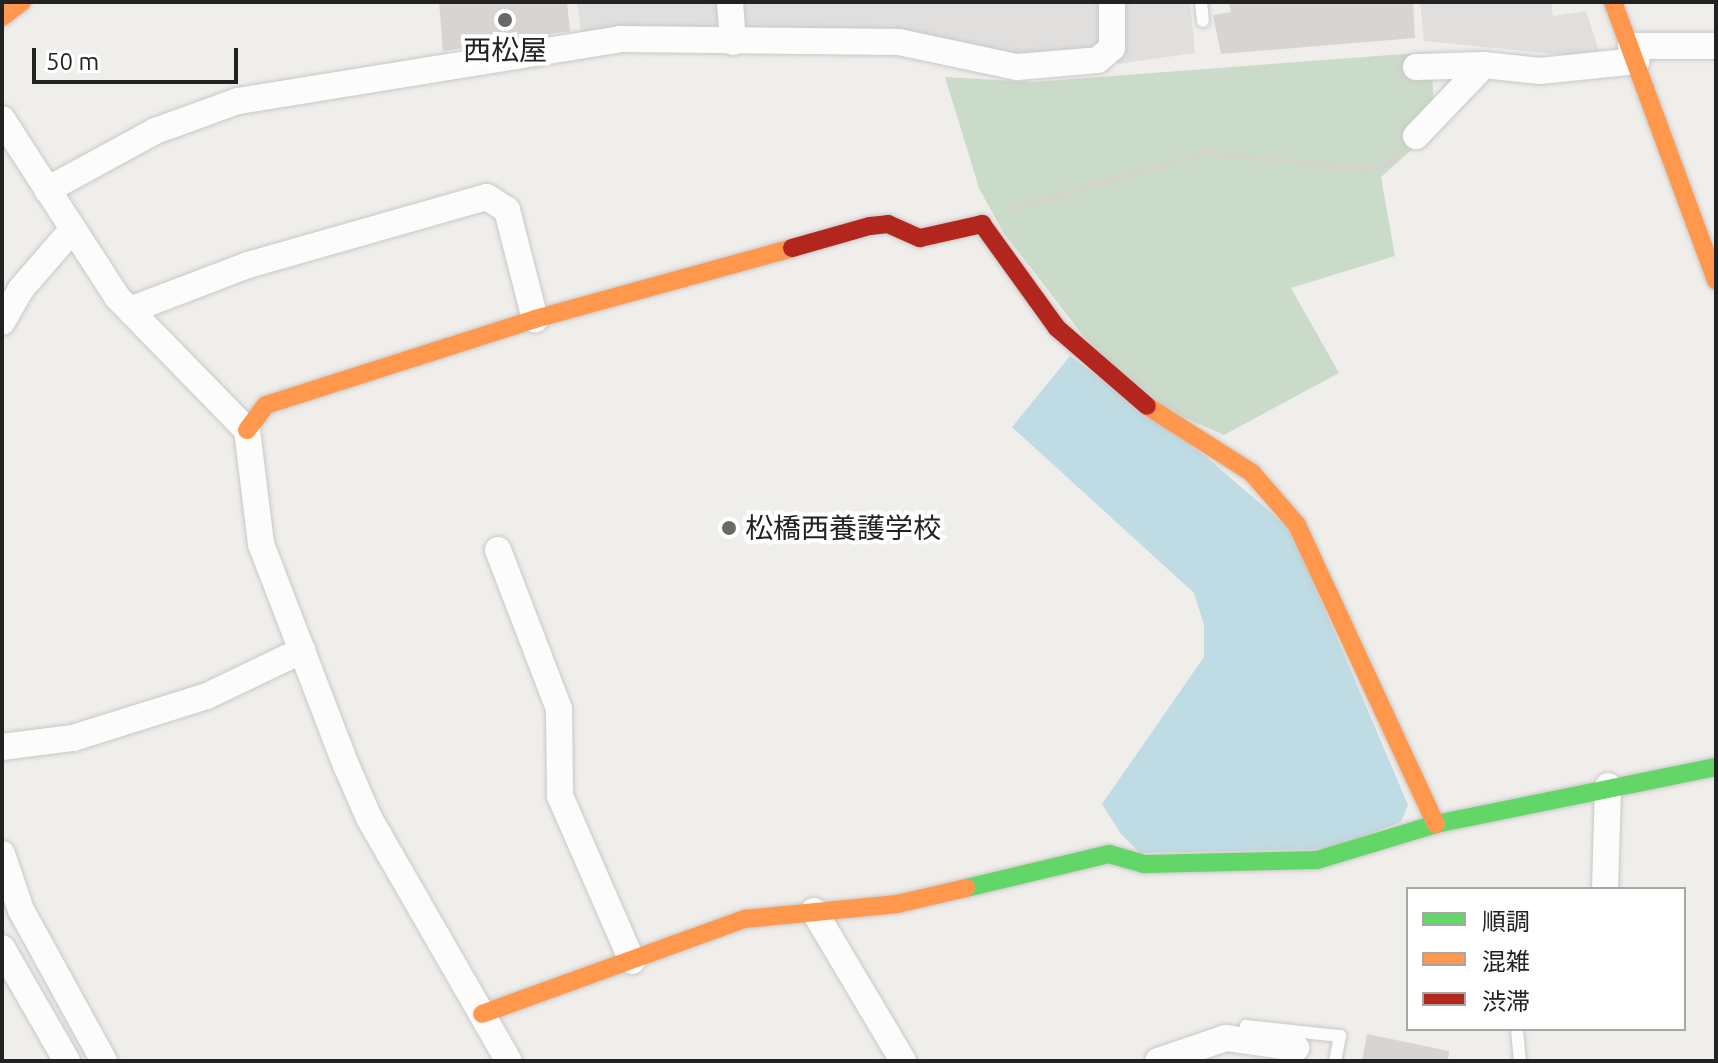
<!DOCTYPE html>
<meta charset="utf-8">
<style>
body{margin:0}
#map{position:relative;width:1718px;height:1063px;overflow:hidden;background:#f0eeeb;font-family:Ubuntu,"Noto Sans JP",sans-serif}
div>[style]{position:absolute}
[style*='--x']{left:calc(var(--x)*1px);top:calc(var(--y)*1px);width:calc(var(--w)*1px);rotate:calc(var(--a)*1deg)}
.cemetery>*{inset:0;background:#cadbca}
.parking>*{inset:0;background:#e0dfde}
.water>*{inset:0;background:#bfdbe3}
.building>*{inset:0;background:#d7d4d2}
.path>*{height:5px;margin-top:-2.5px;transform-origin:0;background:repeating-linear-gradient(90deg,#dccecd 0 4px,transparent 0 8px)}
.roads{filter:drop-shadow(0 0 2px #c9c8c7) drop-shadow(0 0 2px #c9c8c7)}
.lane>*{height:12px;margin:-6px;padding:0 6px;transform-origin:6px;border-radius:6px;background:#fdfcfc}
.street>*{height:26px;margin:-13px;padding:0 13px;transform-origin:13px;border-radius:13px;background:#fdfcfc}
.fast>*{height:18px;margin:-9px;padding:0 9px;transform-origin:9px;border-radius:9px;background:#63d668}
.slow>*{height:18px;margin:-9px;padding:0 9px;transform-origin:9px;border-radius:9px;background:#ff974d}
.jam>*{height:18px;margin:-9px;padding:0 9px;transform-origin:9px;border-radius:9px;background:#b3261e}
.dots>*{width:22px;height:22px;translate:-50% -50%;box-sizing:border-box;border:4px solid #fff;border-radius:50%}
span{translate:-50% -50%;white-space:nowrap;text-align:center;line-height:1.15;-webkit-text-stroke:8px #fff;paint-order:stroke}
.poi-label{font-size:28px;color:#222}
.left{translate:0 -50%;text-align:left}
.frame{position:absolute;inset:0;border:4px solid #222;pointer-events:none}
.legend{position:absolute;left:1406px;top:887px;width:280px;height:144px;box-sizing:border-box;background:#fff;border:2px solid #a7a7a7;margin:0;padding:10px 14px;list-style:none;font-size:24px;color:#222}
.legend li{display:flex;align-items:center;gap:16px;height:40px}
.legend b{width:40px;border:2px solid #a7a7a7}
.scale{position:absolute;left:32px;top:48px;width:206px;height:36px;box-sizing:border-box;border:4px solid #222;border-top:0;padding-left:10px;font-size:24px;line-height:28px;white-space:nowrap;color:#222;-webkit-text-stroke:6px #fff;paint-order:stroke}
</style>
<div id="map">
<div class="cemetery">
<div style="clip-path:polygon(1431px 52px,1435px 129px,1381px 177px,1395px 256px,1291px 288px,1339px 373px,1224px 435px,1160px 407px,1095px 351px,1003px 232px,979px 188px,945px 77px,1032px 82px)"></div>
</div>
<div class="parking">
<div style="clip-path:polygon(577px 2px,719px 2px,721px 19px,712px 29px,581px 33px)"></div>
<div style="clip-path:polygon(742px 2px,1190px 2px,1195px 53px,1117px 64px,1115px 46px,1005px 59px,747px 36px)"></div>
<div style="clip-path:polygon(1420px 2px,1551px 2px,1553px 16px,1586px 11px,1599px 51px,1566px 55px,1424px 41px)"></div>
</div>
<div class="water">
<div style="clip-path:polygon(1070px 356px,1204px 455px,1291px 530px,1408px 805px,1401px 822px,1330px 849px,1140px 853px,1121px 834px,1102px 804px,1204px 657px,1204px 625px,1194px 593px,1012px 427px)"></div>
</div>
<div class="building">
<div style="clip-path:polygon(439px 2px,567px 2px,570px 31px,443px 51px)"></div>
<div style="clip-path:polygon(1229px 2px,1413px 2px,1415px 38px,1221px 54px,1213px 15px,1231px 12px)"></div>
<div style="clip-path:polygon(1367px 1034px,1449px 1051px,1448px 1061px,1362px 1061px)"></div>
</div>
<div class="path">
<div style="--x:1009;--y:209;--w:206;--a:-16.1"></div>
<div style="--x:1207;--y:152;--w:158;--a:6.2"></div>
<div style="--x:1364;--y:169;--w:19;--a:-6"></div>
<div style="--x:1383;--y:167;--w:23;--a:-38"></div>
</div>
<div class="roads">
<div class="lane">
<div style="--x:1201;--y:2;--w:19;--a:84"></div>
<div style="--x:1246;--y:1026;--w:95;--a:6.1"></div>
<div style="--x:1340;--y:1036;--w:25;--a:101"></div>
<div style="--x:1517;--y:1029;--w:32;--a:85"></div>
</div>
<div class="street">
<div style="--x:730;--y:2;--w:40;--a:85.7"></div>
<div style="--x:1631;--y:46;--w:85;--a:0"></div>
<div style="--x:1416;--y:67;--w:68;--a:-1.7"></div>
<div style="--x:2;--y:119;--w:212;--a:57.1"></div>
<div style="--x:117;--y:297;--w:186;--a:45.7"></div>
<div style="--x:247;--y:430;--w:115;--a:83"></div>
<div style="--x:261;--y:544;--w:237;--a:69"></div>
<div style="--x:346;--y:765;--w:58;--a:66.5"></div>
<div style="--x:369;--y:818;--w:280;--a:60.1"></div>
<div style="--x:1416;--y:136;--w:98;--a:-46.2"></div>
<div style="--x:1484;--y:65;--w:56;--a:6.1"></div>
<div style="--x:1540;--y:71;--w:97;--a:-5.9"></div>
<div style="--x:47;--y:190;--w:123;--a:-28.6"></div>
<div style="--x:155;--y:131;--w:88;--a:-19.9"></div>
<div style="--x:238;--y:101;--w:387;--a:-9.2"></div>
<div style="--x:620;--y:39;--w:279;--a:0.6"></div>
<div style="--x:899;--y:42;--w:121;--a:12"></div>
<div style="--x:1017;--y:67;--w:81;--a:-4.9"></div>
<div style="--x:1098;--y:60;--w:18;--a:-41"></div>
<div style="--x:1112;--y:48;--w:46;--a:-90"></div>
<div style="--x:130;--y:310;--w:126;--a:-20.9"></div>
<div style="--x:248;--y:265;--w:248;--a:-15.9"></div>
<div style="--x:487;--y:197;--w:24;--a:33"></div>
<div style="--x:507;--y:210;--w:113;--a:75.6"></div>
<div style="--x:2;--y:322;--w:38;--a:-60"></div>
<div style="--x:21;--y:289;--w:78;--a:-49.2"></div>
<div style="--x:498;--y:550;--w:170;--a:69"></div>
<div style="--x:559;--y:709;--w:87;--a:89.3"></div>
<div style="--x:560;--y:796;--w:180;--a:66.4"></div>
<div style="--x:2;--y:747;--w:72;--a:-7.2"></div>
<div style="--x:73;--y:738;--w:140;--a:-17.4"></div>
<div style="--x:207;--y:696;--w:106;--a:-25.6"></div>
<div style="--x:2;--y:854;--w:59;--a:71.3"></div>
<div style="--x:21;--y:910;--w:172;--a:61.2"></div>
<div style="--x:1605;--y:889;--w:103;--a:-88.3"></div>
<div style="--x:814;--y:911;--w:174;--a:59.3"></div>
<div style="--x:2;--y:948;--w:130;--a:60.1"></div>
<div style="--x:1158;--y:1061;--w:72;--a:-18.7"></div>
<div style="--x:1226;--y:1038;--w:71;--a:8.1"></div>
</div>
<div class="fast">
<div style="--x:966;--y:888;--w:147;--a:-13.4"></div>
<div style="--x:1109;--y:854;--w:37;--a:16"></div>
<div style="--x:1145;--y:864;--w:172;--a:-1.3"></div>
<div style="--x:1317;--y:860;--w:124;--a:-16.8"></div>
<div style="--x:1436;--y:824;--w:286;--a:-11.5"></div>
</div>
<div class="slow">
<div style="--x:1613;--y:2;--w:297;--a:69.7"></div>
<div style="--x:2;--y:17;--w:25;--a:-37"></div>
<div style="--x:1147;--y:406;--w:125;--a:32.5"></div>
<div style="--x:1252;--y:473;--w:69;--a:49.1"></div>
<div style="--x:1297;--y:525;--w:330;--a:65.1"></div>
<div style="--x:247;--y:430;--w:31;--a:-53"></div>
<div style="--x:266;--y:405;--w:282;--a:-17.7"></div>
<div style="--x:535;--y:319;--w:267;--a:-15.4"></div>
<div style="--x:482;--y:1014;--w:280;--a:-19.9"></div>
<div style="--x:745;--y:919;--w:153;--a:-5.6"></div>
<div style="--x:897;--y:904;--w:71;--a:-13.1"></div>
</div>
<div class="jam">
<div style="--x:792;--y:248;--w:81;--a:-15.8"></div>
<div style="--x:870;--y:226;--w:18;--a:-6"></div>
<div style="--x:888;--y:224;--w:35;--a:24"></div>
<div style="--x:920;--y:238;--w:64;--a:-12.7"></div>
<div style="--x:982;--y:224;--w:128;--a:54.2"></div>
<div style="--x:1057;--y:328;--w:119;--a:40.9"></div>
</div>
</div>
<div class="dots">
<div style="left:505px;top:20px;background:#6a6968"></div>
<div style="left:729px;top:528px;background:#6a6968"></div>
</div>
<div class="poi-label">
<span style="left:505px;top:50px">西松屋</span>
<span class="left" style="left:745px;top:528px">松橋西養護学校</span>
</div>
<div class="frame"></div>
<ul class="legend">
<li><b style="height:10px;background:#63d668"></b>順調</li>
<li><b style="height:10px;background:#ff974d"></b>混雑</li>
<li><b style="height:10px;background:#b3261e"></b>渋滞</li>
</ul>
<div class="scale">50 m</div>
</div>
